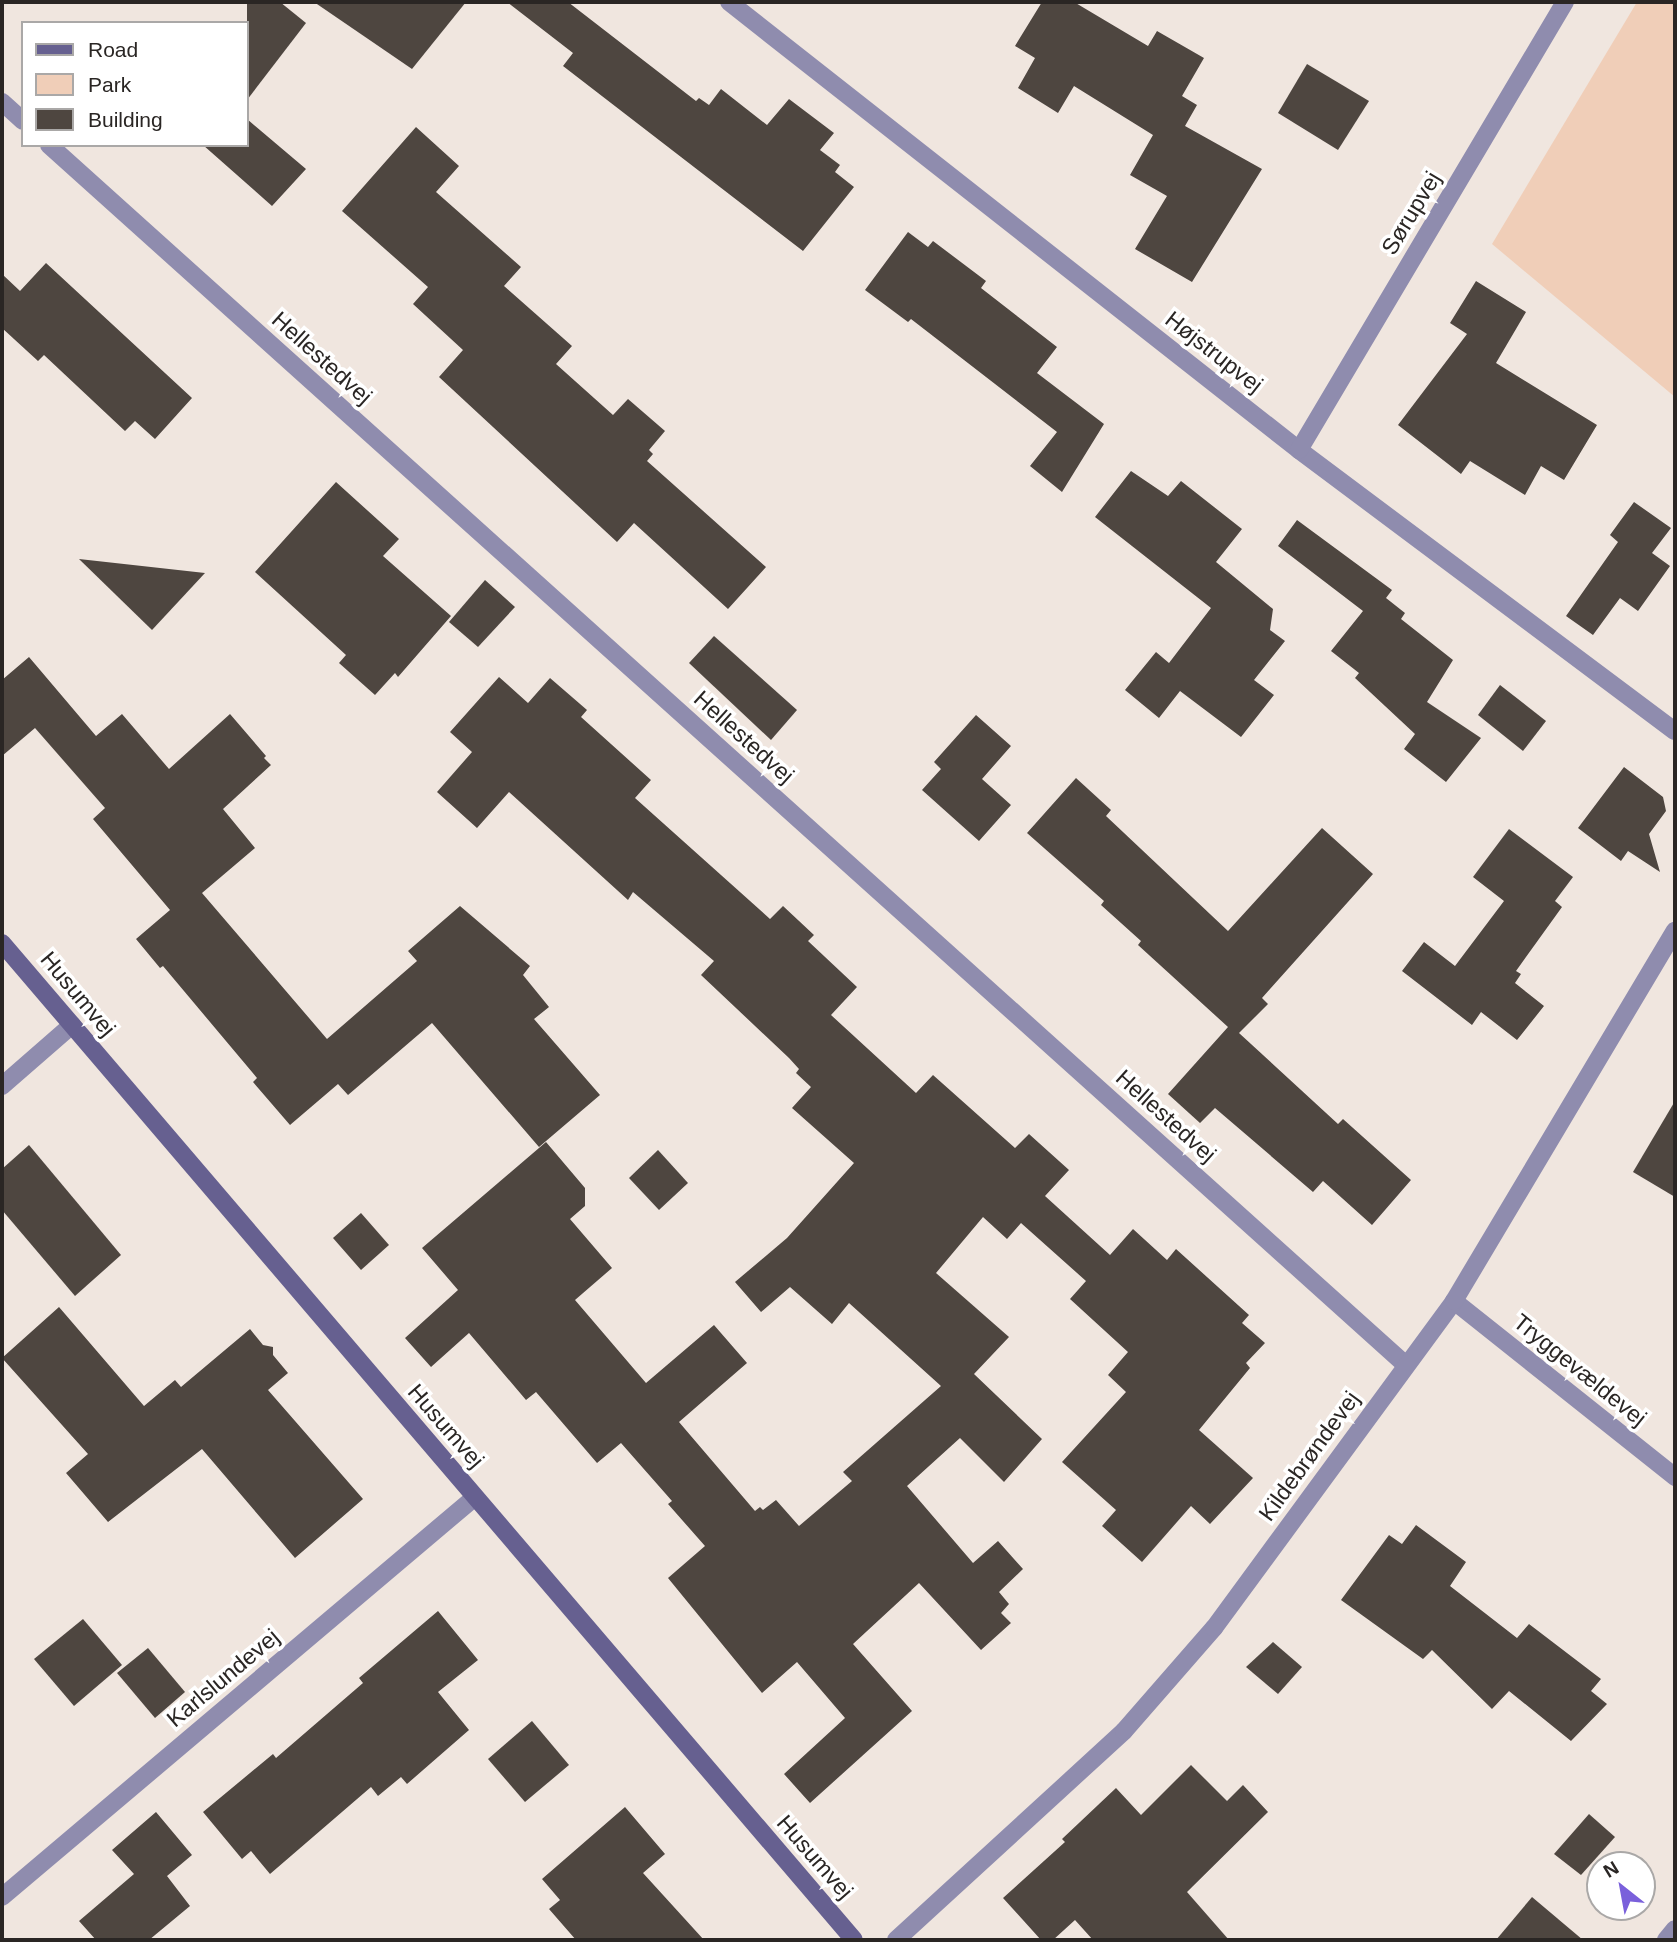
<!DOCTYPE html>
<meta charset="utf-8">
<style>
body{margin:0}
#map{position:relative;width:1677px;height:1942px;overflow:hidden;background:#f0e6df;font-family:Helvetica,sans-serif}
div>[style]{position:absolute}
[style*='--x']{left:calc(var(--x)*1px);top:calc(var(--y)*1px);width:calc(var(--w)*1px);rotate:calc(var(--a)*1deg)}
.green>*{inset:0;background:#f0ceb8}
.building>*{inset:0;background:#4e4640}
.street>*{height:18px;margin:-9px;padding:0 9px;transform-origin:9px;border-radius:9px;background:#8f8cae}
.secondary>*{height:18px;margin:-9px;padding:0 9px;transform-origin:9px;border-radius:9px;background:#666090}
span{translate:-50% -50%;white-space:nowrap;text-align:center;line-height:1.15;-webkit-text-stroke:7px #fff;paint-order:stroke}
.street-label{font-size:23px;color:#2a2624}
.frame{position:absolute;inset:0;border:4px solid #2a2624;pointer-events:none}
.legend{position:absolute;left:21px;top:21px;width:228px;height:126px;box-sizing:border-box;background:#fff;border:2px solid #aaa8a7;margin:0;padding:9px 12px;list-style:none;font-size:21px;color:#2a2624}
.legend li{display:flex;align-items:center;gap:14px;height:35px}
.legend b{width:35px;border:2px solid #aaa8a7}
.north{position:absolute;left:1586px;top:1851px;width:70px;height:70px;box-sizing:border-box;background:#fff;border:2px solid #aaa8a7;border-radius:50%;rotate:329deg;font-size:19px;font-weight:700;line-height:28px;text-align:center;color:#2a2624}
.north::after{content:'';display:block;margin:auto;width:24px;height:32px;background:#7a60db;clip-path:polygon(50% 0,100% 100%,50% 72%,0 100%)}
</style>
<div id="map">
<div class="green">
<div style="clip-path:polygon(1637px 2px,1675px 2px,1675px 397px,1492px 244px)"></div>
</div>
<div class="building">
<div style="clip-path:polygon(247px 2px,280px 2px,306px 23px,247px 100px)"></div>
<div style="clip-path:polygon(314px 2px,466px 2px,412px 69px)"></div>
<div style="clip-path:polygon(507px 2px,568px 2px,696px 101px,699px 98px,709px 105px,721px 89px,767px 125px,789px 99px,834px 133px,820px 150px,840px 165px,835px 172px,854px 187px,803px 251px,563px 66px,573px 53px)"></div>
<div style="clip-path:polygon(1042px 2px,1074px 2px,1148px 46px,1157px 31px,1204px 58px,1182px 96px,1197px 105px,1185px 126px,1262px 169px,1192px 282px,1135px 249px,1167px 196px,1130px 175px,1153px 135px,1074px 86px,1058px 113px,1018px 88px,1035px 58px,1015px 46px)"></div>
<div style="clip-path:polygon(1307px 64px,1369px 101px,1338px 150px,1278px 113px)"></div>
<div style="clip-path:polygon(247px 119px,306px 169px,272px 206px,203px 145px,247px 145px)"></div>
<div style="clip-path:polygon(416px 127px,459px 166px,436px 192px,521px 267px,504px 286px,572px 346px,556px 364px,613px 415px,628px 399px,665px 431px,649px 450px,653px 454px,647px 461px,766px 567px,728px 609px,634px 523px,617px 542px,439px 377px,463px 350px,413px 304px,428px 287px,342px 211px)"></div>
<div style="clip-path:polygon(908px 232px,928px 247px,933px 241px,986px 281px,981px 288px,1057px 347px,1037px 373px,1104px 424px,1062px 492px,1030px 466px,1057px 432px,911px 319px,908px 322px,865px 290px)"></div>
<div style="clip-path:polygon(46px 263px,192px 398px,155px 439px,135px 421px,125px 431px,44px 355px,38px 361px,2px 328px,2px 274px,20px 291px)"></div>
<div style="clip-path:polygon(1476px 281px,1526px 312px,1496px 363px,1597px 425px,1564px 480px,1541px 466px,1525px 495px,1470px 461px,1461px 474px,1398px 425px,1467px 334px,1450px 323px)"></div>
<div style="clip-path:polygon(1131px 471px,1168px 496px,1181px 481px,1242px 529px,1216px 562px,1273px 609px,1270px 630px,1285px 641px,1254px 680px,1274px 695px,1241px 737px,1180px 691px,1159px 718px,1125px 690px,1156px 652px,1169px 663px,1211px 608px,1095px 517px)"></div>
<div style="clip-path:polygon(336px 482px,399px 539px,383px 556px,451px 616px,398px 677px,395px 673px,375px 695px,339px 663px,346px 655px,255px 572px)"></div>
<div style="clip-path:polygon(1634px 502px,1671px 528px,1652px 553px,1670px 566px,1638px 611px,1620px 598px,1593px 635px,1566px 616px,1618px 542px,1610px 535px)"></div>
<div style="clip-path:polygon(1297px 520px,1392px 590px,1386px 598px,1405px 613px,1401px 619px,1453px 660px,1427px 702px,1481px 738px,1446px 782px,1404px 749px,1415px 734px,1355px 678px,1359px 673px,1331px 651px,1363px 611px,1278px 546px)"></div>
<div style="clip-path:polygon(79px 559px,205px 573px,152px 630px)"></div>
<div style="clip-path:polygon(485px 580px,515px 607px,478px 647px,449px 622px)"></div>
<div style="clip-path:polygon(714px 636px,797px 710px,771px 740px,689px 663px)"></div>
<div style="clip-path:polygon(29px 657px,96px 736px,122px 714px,169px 769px,230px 714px,266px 756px,264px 758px,271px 765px,223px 809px,255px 848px,202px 893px,327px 1039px,417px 961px,408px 951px,460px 906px,530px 966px,523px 975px,549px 1007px,534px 1019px,600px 1095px,539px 1147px,432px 1023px,348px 1095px,338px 1084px,290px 1125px,253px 1082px,257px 1078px,163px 966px,160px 968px,136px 939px,170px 910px,93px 819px,105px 808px,35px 728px,2px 756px,2px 680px)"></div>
<div style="clip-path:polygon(499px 677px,528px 703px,550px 678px,587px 710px,581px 717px,651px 780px,635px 798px,770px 919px,783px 906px,814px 935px,808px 941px,857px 987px,831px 1015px,916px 1093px,933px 1075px,1015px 1148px,1029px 1134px,1069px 1170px,1045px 1196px,1110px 1255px,1133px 1229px,1167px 1260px,1176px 1249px,1249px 1315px,1242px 1323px,1265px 1343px,1246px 1363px,1250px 1368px,1199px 1430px,1253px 1478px,1210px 1524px,1191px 1506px,1142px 1562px,1102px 1526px,1116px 1510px,1062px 1462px,1126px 1392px,1108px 1375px,1128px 1352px,1070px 1299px,1086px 1281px,1021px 1223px,1007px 1239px,983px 1217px,936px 1273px,1009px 1337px,974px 1374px,1042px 1439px,1004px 1482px,960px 1438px,907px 1486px,973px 1563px,998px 1541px,1023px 1569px,999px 1592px,1009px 1604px,1001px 1613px,1011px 1623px,981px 1650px,919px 1583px,853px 1644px,912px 1711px,810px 1803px,784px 1774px,845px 1718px,797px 1662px,762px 1693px,668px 1578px,705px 1546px,668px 1504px,672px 1501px,621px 1443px,597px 1463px,536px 1392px,526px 1400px,469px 1333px,431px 1367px,405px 1338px,458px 1290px,422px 1248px,546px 1142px,585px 1188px,585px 1206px,570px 1219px,612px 1268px,575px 1300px,646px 1383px,714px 1325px,747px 1363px,679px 1422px,755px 1511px,760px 1507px,763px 1510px,776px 1500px,799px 1526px,852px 1481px,843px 1472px,941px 1386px,849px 1303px,832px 1324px,790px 1287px,761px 1312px,735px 1282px,787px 1238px,854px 1163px,792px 1108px,811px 1087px,796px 1073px,799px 1069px,789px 1058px,701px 975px,714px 961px,633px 892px,628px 900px,509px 792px,477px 828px,437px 792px,472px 752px,450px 732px)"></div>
<div style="clip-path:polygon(1500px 685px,1546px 721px,1523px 751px,1478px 715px)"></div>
<div style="clip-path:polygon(976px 715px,1011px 746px,982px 779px,1011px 805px,979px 841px,922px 790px,941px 769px,934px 762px)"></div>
<div style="clip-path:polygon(1624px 767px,1663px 797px,1666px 811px,1649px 834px,1660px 872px,1628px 851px,1621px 861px,1578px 828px)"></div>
<div style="clip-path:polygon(1076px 778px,1111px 810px,1106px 816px,1228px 931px,1322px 828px,1373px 874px,1262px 998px,1268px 1004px,1239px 1033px,1338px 1124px,1343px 1119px,1411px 1180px,1372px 1225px,1323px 1181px,1313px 1192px,1215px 1108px,1200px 1123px,1168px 1094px,1228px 1027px,1138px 945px,1141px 941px,1101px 905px,1104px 901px,1027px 833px)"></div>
<div style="clip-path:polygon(1509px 829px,1573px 877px,1555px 901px,1562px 907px,1516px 971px,1521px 974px,1515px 983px,1544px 1006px,1517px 1040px,1481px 1012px,1472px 1025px,1402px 971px,1424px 942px,1455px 966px,1504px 901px,1473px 877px)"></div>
<div style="clip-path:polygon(1675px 1101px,1675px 1197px,1633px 1172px)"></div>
<div style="clip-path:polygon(29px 1145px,121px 1255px,75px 1296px,2px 1210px,2px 1169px)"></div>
<div style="clip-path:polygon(658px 1150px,688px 1183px,659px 1210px,629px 1178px)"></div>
<div style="clip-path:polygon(361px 1213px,389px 1245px,361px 1270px,333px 1238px)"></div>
<div style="clip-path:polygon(59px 1307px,144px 1406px,175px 1380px,181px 1387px,250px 1329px,263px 1345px,273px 1347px,273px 1355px,288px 1373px,268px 1390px,363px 1499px,295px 1558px,202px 1449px,108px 1522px,66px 1473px,88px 1454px,2px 1358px)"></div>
<div style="clip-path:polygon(1416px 1525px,1466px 1562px,1450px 1586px,1517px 1638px,1529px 1624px,1601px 1679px,1591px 1691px,1607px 1704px,1571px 1741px,1509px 1691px,1492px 1709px,1432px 1650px,1423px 1659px,1341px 1600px,1389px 1535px,1402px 1544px)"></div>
<div style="clip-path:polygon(438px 1611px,478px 1660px,438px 1692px,469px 1730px,407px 1784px,401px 1777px,378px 1796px,371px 1787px,270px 1874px,251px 1851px,242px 1859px,203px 1812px,273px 1754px,276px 1758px,363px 1683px,359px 1678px)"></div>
<div style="clip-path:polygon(83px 1619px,122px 1665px,74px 1706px,34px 1659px)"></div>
<div style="clip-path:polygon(1273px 1642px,1302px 1667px,1278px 1694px,1246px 1667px)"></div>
<div style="clip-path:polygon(148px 1648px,185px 1692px,155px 1718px,117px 1673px)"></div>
<div style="clip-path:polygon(532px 1721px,569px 1765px,525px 1802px,488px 1759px)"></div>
<div style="clip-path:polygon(1191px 1765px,1227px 1801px,1243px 1785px,1268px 1812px,1187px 1892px,1229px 1940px,1093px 1940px,1075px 1920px,1053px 1940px,1041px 1940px,1003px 1898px,1065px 1842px,1062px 1839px,1116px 1788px,1141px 1815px)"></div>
<div style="clip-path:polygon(625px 1807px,665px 1854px,643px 1873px,704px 1940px,576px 1940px,549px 1909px,560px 1900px,542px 1879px)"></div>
<div style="clip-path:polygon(156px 1812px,192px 1855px,167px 1876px,190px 1906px,149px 1940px,96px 1940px,79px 1921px,134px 1874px,112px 1850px)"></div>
<div style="clip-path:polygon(1589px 1814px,1615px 1837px,1581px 1875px,1554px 1854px)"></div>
<div style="clip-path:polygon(1532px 1897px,1583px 1940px,1496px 1940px)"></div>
</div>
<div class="street">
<div style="--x:729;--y:2;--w:725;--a:38.17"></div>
<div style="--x:1299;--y:450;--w:469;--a:36.8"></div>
<div style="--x:2;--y:102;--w:28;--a:42"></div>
<div style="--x:49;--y:145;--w:1825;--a:41.96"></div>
<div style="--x:1299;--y:450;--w:521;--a:-59.3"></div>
<div style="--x:2;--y:1086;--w:93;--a:-41.1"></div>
<div style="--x:1454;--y:1301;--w:283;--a:38.5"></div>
<div style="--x:2;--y:1897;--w:619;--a:-40.22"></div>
<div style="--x:896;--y:1940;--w:309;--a:-42.5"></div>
<div style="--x:1124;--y:1731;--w:137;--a:-48.9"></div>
<div style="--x:1214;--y:1628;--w:406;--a:-53.7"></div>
<div style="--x:1454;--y:1301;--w:431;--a:-59.2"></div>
<div style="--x:1666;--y:1940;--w:14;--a:-51"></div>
</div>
<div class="secondary">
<div style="--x:2;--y:943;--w:1311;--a:49.48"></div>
</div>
<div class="street-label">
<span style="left:1411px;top:213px;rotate:-59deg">Sørupvej</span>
<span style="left:1214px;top:352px;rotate:38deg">Højstrupvej</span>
<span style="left:322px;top:358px;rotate:42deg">Hellestedvej</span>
<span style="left:744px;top:737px;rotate:42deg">Hellestedvej</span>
<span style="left:78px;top:994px;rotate:50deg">Husumvej</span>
<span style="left:1166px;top:1116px;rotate:42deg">Hellestedvej</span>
<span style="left:1580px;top:1370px;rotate:39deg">Tryggevældevej</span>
<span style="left:446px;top:1426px;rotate:49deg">Husumvej</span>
<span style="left:1309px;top:1456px;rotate:-54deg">Kildebrøndevej</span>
<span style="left:223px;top:1678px;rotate:-40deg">Karlslundevej</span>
<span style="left:815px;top:1857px;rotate:49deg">Husumvej</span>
</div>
<div class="frame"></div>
<ul class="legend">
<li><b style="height:9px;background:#666090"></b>Road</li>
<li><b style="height:19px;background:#f0ceb8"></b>Park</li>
<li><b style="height:19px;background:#4e4640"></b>Building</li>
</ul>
<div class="north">N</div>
</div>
